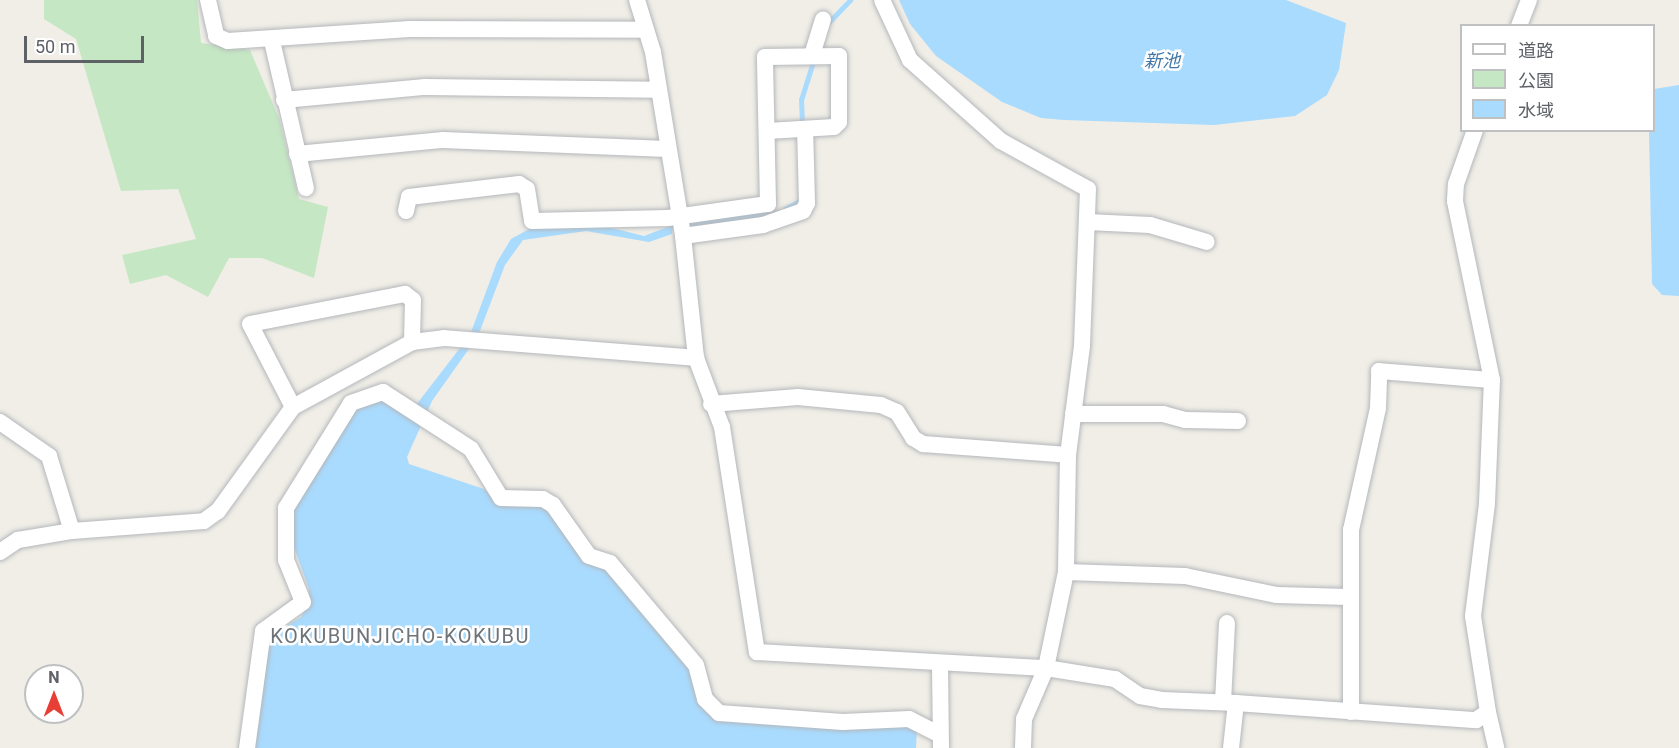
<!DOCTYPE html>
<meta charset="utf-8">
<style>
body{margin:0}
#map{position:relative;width:1679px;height:748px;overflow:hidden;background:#f0eee7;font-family:Roboto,"Noto Sans JP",sans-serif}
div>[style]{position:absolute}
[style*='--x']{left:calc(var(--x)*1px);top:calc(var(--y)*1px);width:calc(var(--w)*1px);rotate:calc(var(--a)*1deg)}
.green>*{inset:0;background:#c5e7c4}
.water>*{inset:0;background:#a9dbfe}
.stream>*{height:4.5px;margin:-2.25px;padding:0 2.25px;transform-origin:2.25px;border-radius:2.25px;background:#a9dbfe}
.roads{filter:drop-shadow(0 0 2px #b4b7bb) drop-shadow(0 0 2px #b4b7bb)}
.minor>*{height:16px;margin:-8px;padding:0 8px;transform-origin:8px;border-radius:8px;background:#fff}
span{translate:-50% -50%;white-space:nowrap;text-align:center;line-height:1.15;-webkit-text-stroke:5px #fff;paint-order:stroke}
.water-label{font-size:18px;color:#4176a8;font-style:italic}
.quarter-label{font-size:20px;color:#6f7478;letter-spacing:1.5px}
.legend{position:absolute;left:1460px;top:24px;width:195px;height:108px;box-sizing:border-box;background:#fff;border:2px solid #bfc0c2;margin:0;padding:8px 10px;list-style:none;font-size:18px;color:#5e6267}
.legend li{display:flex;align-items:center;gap:12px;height:30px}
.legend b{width:30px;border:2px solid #bfc0c2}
.north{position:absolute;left:24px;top:664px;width:60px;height:60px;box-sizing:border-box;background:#fff;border:2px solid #bfc0c2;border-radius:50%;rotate:0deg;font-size:16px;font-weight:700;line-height:24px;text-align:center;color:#5e6267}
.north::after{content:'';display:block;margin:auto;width:21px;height:27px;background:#e73f35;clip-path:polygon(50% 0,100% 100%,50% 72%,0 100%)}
.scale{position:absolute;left:24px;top:36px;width:120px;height:27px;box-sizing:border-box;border:3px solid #5e6267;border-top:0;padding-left:8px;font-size:18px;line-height:21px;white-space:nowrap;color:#5e6267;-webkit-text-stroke:4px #fff;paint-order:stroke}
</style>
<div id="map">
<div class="green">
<div style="clip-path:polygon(44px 0,197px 0,201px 43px,250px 50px,279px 118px,299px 199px,328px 207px,314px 278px,262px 258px,229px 258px,208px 297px,166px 275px,130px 284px,122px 255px,196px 239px,178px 189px,121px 191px,76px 39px,44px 19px)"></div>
</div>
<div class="water">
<div style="clip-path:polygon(899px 0,1286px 0,1346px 23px,1339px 70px,1327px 95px,1295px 116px,1214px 125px,1064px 120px,1041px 118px,1002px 102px,936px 56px,910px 24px)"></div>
<div style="clip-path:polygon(1679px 85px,1679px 296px,1662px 295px,1652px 284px,1649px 131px,1654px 130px,1654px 89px)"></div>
<div style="clip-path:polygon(673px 225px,672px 234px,649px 242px,586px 231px,523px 240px,505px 265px,478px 336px,432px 401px,407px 457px,409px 464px,484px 489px,494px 499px,540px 503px,605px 565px,692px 669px,703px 708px,898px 724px,917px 730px,916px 748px,252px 748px,269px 637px,301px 617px,309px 604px,309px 589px,291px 539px,292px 514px,351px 410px,371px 398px,416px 405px,470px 335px,497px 262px,511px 239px,531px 228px,604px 226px,644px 236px)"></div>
</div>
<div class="stream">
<div style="--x:828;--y:23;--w:32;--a:-46"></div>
<div style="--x:802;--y:126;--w:26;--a:-92"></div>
<div style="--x:801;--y:100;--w:43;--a:-72.4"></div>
<div style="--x:785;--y:209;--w:18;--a:-29"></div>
<div style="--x:685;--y:226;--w:94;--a:-8.6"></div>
</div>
<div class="roads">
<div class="minor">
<div style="--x:208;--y:0;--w:37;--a:77"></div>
<div style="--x:216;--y:36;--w:13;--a:23"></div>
<div style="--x:228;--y:41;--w:182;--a:-3.8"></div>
<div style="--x:410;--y:29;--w:235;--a:0.2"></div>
<div style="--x:637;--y:0;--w:54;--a:72.9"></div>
<div style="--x:653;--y:52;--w:186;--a:80.7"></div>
<div style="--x:683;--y:236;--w:123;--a:83.9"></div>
<div style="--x:882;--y:0;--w:66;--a:65"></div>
<div style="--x:910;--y:60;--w:122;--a:41.7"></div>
<div style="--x:1001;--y:141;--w:99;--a:28.9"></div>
<div style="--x:1088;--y:189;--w:157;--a:92.2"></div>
<div style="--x:1082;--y:346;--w:110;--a:97.3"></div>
<div style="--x:1068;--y:455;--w:117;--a:91"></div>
<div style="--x:1066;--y:572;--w:98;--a:101.8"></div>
<div style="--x:1046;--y:668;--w:56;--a:113.3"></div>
<div style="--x:1024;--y:719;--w:29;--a:92"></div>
<div style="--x:1519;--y:26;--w:28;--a:-69"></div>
<div style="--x:272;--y:41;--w:151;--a:77"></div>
<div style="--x:813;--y:52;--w:34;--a:-73"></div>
<div style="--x:284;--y:100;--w:142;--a:-5.3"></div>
<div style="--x:425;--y:87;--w:232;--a:0.7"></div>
<div style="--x:297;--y:154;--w:147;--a:-5.5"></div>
<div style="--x:443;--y:140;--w:224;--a:2.3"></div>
<div style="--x:406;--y:211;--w:14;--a:-78"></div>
<div style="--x:409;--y:197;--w:111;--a:-6.7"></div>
<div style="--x:519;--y:184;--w:9;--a:32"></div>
<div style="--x:527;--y:189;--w:32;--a:81"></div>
<div style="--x:532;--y:221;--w:136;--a:-1.3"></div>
<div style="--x:668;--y:218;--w:101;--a:-8"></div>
<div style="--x:768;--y:204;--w:147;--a:-91.2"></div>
<div style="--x:765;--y:57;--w:74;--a:-0.8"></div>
<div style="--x:839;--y:56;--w:66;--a:90"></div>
<div style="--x:839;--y:122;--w:7;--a:135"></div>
<div style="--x:834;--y:127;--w:67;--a:176.6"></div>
<div style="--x:1088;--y:222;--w:62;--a:2.8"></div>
<div style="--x:1150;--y:225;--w:59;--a:16.6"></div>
<div style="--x:683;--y:236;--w:81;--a:-7.8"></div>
<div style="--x:763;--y:225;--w:42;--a:-19.3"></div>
<div style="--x:803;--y:211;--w:9;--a:-63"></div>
<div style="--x:807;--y:203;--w:74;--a:-91.5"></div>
<div style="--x:711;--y:404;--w:87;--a:-4.6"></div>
<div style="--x:798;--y:397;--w:83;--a:5.5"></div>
<div style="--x:881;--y:405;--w:17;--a:24"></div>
<div style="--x:897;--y:412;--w:31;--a:58"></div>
<div style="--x:913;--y:438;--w:12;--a:31"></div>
<div style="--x:923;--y:444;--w:145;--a:4.3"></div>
<div style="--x:293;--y:407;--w:93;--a:-117.4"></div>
<div style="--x:250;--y:324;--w:158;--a:-11"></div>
<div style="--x:405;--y:294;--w:10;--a:37"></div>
<div style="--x:413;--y:300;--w:42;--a:91.4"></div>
<div style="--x:1073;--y:414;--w:90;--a:0"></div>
<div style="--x:1163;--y:414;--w:23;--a:15"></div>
<div style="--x:1185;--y:420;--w:53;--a:1.1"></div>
<div style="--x:0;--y:422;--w:60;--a:34.8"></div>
<div style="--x:49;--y:456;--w:78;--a:73"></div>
<div style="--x:0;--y:552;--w:22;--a:-34"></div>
<div style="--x:18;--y:540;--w:55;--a:-9.5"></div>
<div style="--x:72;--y:531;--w:132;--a:-4.3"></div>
<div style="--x:204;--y:521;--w:17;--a:-36"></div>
<div style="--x:218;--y:511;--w:128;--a:-54.2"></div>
<div style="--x:293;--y:407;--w:136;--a:-28.6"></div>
<div style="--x:412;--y:342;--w:32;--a:-7"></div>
<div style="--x:444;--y:338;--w:253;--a:4.5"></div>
<div style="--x:696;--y:358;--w:74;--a:69.4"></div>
<div style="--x:722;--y:427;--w:228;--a:81.2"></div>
<div style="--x:757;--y:652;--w:289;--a:3.2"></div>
<div style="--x:1046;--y:668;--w:70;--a:9.1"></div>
<div style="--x:1115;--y:679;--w:30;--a:34"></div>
<div style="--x:1140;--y:696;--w:22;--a:10"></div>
<div style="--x:1162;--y:700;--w:74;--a:2.3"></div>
<div style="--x:1066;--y:572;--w:119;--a:1.9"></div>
<div style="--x:1185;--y:576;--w:94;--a:11.7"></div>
<div style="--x:1277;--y:595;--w:71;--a:1.6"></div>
<div style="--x:940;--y:665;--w:83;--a:89.3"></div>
<div style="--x:1223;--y:702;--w:79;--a:-87.1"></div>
<div style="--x:1351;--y:712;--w:182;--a:-90"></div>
<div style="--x:1351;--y:530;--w:125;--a:-77.5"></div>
<div style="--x:1378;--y:408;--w:37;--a:-88"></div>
<div style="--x:1379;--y:371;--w:113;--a:4.6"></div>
<div style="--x:1488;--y:712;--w:37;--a:77"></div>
<div style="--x:247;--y:748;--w:118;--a:-82.2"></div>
<div style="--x:263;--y:631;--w:49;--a:-35.9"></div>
<div style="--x:303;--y:602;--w:45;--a:-112"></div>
<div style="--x:286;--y:560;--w:52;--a:-90"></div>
<div style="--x:286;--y:508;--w:123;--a:-58.2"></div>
<div style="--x:351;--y:403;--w:34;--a:-19"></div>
<div style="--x:383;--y:392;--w:105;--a:32.9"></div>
<div style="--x:471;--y:449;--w:57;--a:58.5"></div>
<div style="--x:501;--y:498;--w:42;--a:1.4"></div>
<div style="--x:543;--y:499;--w:12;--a:31"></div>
<div style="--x:553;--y:505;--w:62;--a:54.8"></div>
<div style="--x:589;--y:556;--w:22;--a:18"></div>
<div style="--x:610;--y:563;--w:133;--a:49.9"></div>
<div style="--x:696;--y:665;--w:35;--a:75"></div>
<div style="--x:705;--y:699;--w:20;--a:45"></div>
<div style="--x:719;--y:713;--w:124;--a:4.2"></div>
<div style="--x:843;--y:722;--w:66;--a:-2.6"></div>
<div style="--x:909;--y:719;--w:31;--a:27"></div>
<div style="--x:1231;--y:748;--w:45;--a:-83.7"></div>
<div style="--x:1236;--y:703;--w:241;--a:4.1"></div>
<div style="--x:1476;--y:720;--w:14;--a:-34"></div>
<div style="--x:1488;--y:712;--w:97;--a:-98.9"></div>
<div style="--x:1473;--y:616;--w:114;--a:-82.9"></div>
<div style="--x:1487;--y:503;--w:123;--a:-87.7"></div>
<div style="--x:1492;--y:380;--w:183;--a:-101.7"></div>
<div style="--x:1455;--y:201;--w:17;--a:-87"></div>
<div style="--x:1456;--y:184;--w:57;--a:-70.6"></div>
</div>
</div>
<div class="water-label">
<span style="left:1162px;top:61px">新池</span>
</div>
<div class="quarter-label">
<span style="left:400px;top:636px">KOKUBUNJICHO-KOKUBU</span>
</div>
<ul class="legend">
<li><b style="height:8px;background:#fff"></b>道路</li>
<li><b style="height:16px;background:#c5e7c4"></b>公園</li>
<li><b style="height:16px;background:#a9dbfe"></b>水域</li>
</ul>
<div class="north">N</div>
<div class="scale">50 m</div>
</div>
